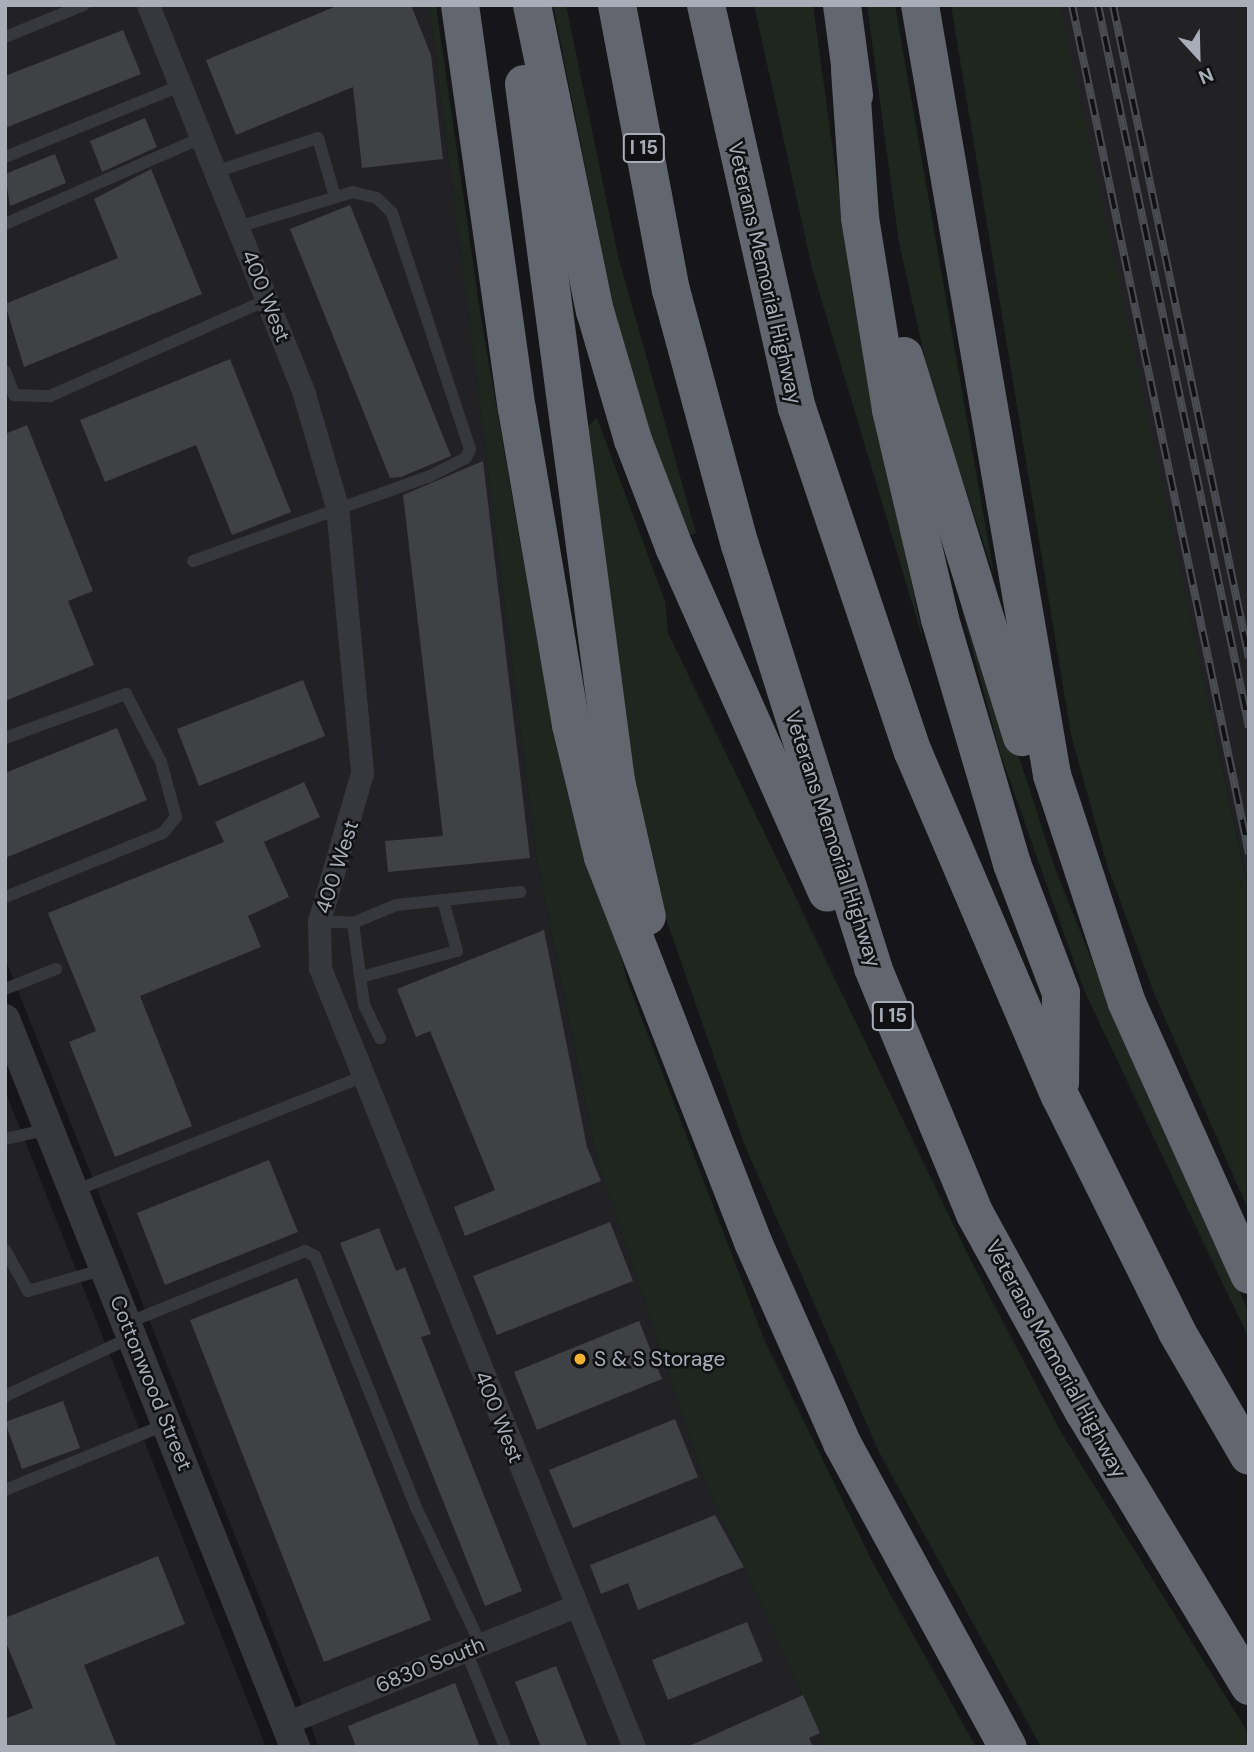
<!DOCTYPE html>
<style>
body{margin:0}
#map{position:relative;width:1254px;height:1752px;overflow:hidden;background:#161618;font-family:"DM Sans",sans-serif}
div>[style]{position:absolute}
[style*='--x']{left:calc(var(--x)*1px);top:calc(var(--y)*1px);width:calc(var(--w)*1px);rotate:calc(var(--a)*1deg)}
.built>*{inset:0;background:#222225}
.green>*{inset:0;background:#1e261f}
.building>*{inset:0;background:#404145}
.service>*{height:12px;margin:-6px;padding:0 6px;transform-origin:6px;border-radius:6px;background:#37383d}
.minor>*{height:23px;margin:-11.5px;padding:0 11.5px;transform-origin:11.5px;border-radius:11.5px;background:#37383d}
.tertiary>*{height:30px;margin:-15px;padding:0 15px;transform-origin:15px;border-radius:15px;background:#37383d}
.motorway>*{height:38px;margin:-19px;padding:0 19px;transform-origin:19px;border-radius:19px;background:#63666e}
.rail>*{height:8px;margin-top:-4px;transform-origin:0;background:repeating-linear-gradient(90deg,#111113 0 16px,#4a4c52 0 32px);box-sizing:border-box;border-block:2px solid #4a4c52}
.dots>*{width:19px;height:19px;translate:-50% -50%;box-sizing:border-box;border:4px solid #111113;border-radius:50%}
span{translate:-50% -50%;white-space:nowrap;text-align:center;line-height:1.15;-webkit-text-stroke:5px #111113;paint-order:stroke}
.shield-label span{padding:2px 5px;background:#111113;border:2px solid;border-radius:5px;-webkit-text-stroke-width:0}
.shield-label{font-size:19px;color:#a8adb8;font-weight:700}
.street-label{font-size:21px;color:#a8adb8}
.poi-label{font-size:21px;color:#a8adb8}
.left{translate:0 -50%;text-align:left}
.frame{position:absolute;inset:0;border:7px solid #a8adb8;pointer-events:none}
.north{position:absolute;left:1163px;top:21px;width:70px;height:70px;-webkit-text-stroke:5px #111113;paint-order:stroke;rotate:158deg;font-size:19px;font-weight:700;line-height:28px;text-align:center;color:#a8adb8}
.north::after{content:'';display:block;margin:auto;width:24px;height:32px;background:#a8adb8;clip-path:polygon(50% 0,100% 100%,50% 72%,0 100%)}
</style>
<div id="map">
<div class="built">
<div style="clip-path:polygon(5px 5px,429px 5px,537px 861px,596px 1156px,702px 1475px,826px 1747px,319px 1747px,5px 958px)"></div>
<div style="clip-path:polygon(1060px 5px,1249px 5px,1249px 891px,1073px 74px)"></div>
<div style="clip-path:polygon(5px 1091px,266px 1747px,5px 1747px)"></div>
</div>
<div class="green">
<div style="clip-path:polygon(429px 5px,436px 5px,481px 318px,536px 634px,627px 980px,764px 1339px,873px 1563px,976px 1747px,826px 1747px,702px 1475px,596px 1156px,537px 861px)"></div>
<div style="clip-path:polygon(553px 5px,566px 5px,618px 256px,696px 533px,683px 538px,616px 320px)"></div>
<div style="clip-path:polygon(754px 5px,813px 5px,853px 297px,924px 643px,812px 268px)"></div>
<div style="clip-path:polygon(867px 5px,895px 5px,994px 575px,931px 385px,899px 243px)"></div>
<div style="clip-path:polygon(951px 5px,1060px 5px,1249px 893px,1249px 1212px,1154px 993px,1108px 868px,1071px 735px)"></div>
<div style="clip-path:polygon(597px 418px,665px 601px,668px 633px,970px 1259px,1062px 1434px,1249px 1734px,1249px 1747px,1041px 1747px,879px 1452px,745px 1146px,663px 910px,626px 750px,587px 427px)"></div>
<div style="clip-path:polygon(923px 462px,1056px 871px,1121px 1033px,1249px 1312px,1249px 1339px,1084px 990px,1000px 753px)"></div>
</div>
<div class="building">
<div style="clip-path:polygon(339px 5px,411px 5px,431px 55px,443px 159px,362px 168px,353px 87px,236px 135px,206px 60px)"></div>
<div style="clip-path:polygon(123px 30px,141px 74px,5px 128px,5px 76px)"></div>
<div style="clip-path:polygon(145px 118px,157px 147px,102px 172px,90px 141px)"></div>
<div style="clip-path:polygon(55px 154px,66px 183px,10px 206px,5px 174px)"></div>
<div style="clip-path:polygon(151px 169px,202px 294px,24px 367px,5px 304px,118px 258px,94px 199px)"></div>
<div style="clip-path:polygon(350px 205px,451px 456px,401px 477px,390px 478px,290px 229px)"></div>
<div style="clip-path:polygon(230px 359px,291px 512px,232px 535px,196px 445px,105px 482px,80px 420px)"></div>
<div style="clip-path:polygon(27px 425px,93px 591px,68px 601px,94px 665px,5px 701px,5px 434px)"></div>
<div style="clip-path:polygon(483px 461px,530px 858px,388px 872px,385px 841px,443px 836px,403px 495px)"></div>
<div style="clip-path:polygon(303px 680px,325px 736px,199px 786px,177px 729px)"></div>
<div style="clip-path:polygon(117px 728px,147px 800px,5px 858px,5px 773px)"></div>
<div style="clip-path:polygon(304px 782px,320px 817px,264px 842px,289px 897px,248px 916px,261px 947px,140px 996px,192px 1126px,115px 1157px,69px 1042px,96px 1031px,48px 913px,224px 842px,215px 822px)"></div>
<div style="clip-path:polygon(544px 930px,587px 1147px,601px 1181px,465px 1236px,454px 1207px,495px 1190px,430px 1031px,416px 1037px,397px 989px)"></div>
<div style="clip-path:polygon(269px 1160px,298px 1232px,165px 1285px,137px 1213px)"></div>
<div style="clip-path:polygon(610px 1222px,633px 1281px,497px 1335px,473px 1276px)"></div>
<div style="clip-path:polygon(379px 1228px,396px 1271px,405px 1267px,431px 1334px,421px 1337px,522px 1591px,485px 1606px,340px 1243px)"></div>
<div style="clip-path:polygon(297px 1278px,431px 1620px,324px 1662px,190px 1320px)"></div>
<div style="clip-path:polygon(639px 1321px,662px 1379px,537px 1430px,514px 1372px)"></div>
<div style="clip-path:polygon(63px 1401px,80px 1448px,22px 1469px,5px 1422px)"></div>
<div style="clip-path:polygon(675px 1419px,698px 1477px,573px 1528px,549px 1470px)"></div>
<div style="clip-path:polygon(715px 1515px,744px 1567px,638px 1610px,628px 1583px,601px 1594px,590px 1565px)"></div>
<div style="clip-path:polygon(158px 1556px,185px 1624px,84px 1665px,117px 1747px,5px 1747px,5px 1719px,33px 1708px,5px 1640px,5px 1618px)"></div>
<div style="clip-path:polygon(747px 1622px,763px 1661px,668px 1700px,652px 1660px)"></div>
<div style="clip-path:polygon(556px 1666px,588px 1747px,541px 1747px,515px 1682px)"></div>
<div style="clip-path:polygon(455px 1683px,480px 1747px,356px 1747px,348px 1726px)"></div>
<div style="clip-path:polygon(803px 1695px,820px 1733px,809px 1738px,813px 1747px,687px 1747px)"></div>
</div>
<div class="service">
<div style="--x:5;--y:37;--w:85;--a:-22.1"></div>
<div style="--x:5;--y:157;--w:189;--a:-22.1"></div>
<div style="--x:215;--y:172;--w:108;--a:-18.3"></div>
<div style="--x:318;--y:138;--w:61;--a:73.9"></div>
<div style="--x:5;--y:224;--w:214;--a:-23.7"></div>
<div style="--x:5;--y:371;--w:26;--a:69"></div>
<div style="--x:14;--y:395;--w:36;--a:2"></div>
<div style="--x:50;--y:396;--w:237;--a:-23.9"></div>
<div style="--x:193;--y:561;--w:250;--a:-19.7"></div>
<div style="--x:428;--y:477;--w:42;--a:-26.6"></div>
<div style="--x:466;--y:458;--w:10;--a:-66"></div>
<div style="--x:470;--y:449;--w:249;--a:-108.3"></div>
<div style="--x:392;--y:213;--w:21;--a:-135"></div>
<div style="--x:377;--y:198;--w:25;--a:-166"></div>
<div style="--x:353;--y:192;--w:120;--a:163.1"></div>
<div style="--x:5;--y:738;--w:129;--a:-20"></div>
<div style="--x:126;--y:694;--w:76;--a:62.8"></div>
<div style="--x:161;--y:762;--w:57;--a:74.7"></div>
<div style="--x:176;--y:817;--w:21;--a:129"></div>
<div style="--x:163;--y:833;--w:170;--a:157.9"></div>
<div style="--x:319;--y:921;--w:34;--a:3"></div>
<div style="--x:353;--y:923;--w:83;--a:82.4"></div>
<div style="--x:364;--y:1005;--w:37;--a:64"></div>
<div style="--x:353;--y:923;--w:47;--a:-22.7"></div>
<div style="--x:396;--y:905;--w:125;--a:-6"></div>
<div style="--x:361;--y:977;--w:99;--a:-15.2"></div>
<div style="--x:457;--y:951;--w:53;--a:-105.4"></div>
<div style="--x:5;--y:989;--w:55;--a:-21.4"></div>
<div style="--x:5;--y:1139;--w:45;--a:-12.8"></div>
<div style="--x:74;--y:1191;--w:310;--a:-21.6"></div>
<div style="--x:5;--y:1250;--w:47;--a:60.7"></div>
<div style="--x:28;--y:1291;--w:80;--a:-15.9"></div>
<div style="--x:127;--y:1323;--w:192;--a:-22"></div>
<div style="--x:305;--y:1251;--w:11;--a:27"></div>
<div style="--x:315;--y:1256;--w:271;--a:68.1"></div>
<div style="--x:416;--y:1507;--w:153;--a:64.8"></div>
<div style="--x:5;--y:1396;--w:140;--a:-24.9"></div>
<div style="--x:5;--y:1490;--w:175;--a:-22.2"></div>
<div style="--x:466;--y:1651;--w:104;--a:67.9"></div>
</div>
<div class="minor">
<div style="--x:148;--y:5;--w:419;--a:68.1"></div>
<div style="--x:304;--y:394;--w:118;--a:73.7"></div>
<div style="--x:337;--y:507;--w:267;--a:84.6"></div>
<div style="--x:362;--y:773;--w:154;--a:106.2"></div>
<div style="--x:319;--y:921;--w:47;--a:88.8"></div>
<div style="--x:320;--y:968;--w:840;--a:68.05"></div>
<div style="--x:286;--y:1723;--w:312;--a:-22"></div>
</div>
<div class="tertiary">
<div style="--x:5;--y:1019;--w:784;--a:68.28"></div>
</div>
<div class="motorway">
<div style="--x:460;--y:5;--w:408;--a:82"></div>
<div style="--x:517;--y:409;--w:321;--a:80.3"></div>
<div style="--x:571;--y:725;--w:136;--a:76.4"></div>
<div style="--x:603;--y:857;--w:413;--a:68.7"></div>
<div style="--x:753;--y:1242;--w:220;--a:66.1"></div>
<div style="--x:842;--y:1443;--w:346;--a:61.4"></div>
<div style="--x:532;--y:5;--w:312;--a:78.4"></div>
<div style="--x:595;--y:311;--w:134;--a:73.6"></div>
<div style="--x:633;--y:440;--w:115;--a:69"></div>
<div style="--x:674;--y:547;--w:378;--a:66.1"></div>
<div style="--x:617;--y:5;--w:290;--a:79.3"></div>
<div style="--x:671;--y:290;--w:264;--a:74.9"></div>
<div style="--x:740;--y:545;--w:443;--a:72.5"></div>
<div style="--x:873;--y:968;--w:266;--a:67.5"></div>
<div style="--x:975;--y:1214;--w:226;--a:61.2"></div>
<div style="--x:1084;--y:1412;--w:320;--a:58.9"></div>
<div style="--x:706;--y:5;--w:413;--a:77.3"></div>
<div style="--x:797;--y:408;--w:363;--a:71.4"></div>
<div style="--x:913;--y:752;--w:374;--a:66.9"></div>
<div style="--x:1060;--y:1096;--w:263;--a:63.6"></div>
<div style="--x:1177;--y:1332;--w:143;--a:59.9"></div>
<div style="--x:842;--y:5;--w:91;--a:82.4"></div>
<div style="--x:920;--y:5;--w:781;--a:80.27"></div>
<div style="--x:1052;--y:775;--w:240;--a:71.8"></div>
<div style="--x:1127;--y:1003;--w:298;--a:65.8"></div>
<div style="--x:850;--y:70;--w:148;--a:86.1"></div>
<div style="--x:860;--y:218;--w:194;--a:80.8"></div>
<div style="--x:891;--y:410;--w:215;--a:76.8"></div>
<div style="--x:940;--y:619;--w:255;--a:73.6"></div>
<div style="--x:1012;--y:864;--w:138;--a:69.2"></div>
<div style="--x:1061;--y:993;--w:90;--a:90.6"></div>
<div style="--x:524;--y:84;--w:703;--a:82.48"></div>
<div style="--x:616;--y:781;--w:139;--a:77.2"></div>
<div style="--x:904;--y:356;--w:399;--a:72.8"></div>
</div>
<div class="rail">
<div style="--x:1072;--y:5;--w:867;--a:78.22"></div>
<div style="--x:1098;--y:5;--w:738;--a:78.19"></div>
<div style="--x:1113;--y:5;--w:667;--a:78.24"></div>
</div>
<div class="dots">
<div style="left:580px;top:1359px;background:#f2b134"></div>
</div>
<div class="shield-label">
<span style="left:644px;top:148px">I 15</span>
<span style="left:893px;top:1016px">I 15</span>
</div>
<div class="street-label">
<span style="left:765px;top:273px;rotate:77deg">Veterans Memorial Highway</span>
<span style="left:266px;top:296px;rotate:68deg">400 West</span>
<span style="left:833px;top:839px;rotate:72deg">Veterans Memorial Highway</span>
<span style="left:337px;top:867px;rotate:-72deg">400 West</span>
<span style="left:1056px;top:1359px;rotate:61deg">Veterans Memorial Highway</span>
<span style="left:151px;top:1383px;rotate:68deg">Cottonwood Street</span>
<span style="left:499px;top:1417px;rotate:68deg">400 West</span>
<span style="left:430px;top:1665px;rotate:-22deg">6830 South</span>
</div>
<div class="poi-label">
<span class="left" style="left:594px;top:1359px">S &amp; S Storage</span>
</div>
<div class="frame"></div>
<div class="north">N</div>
</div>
